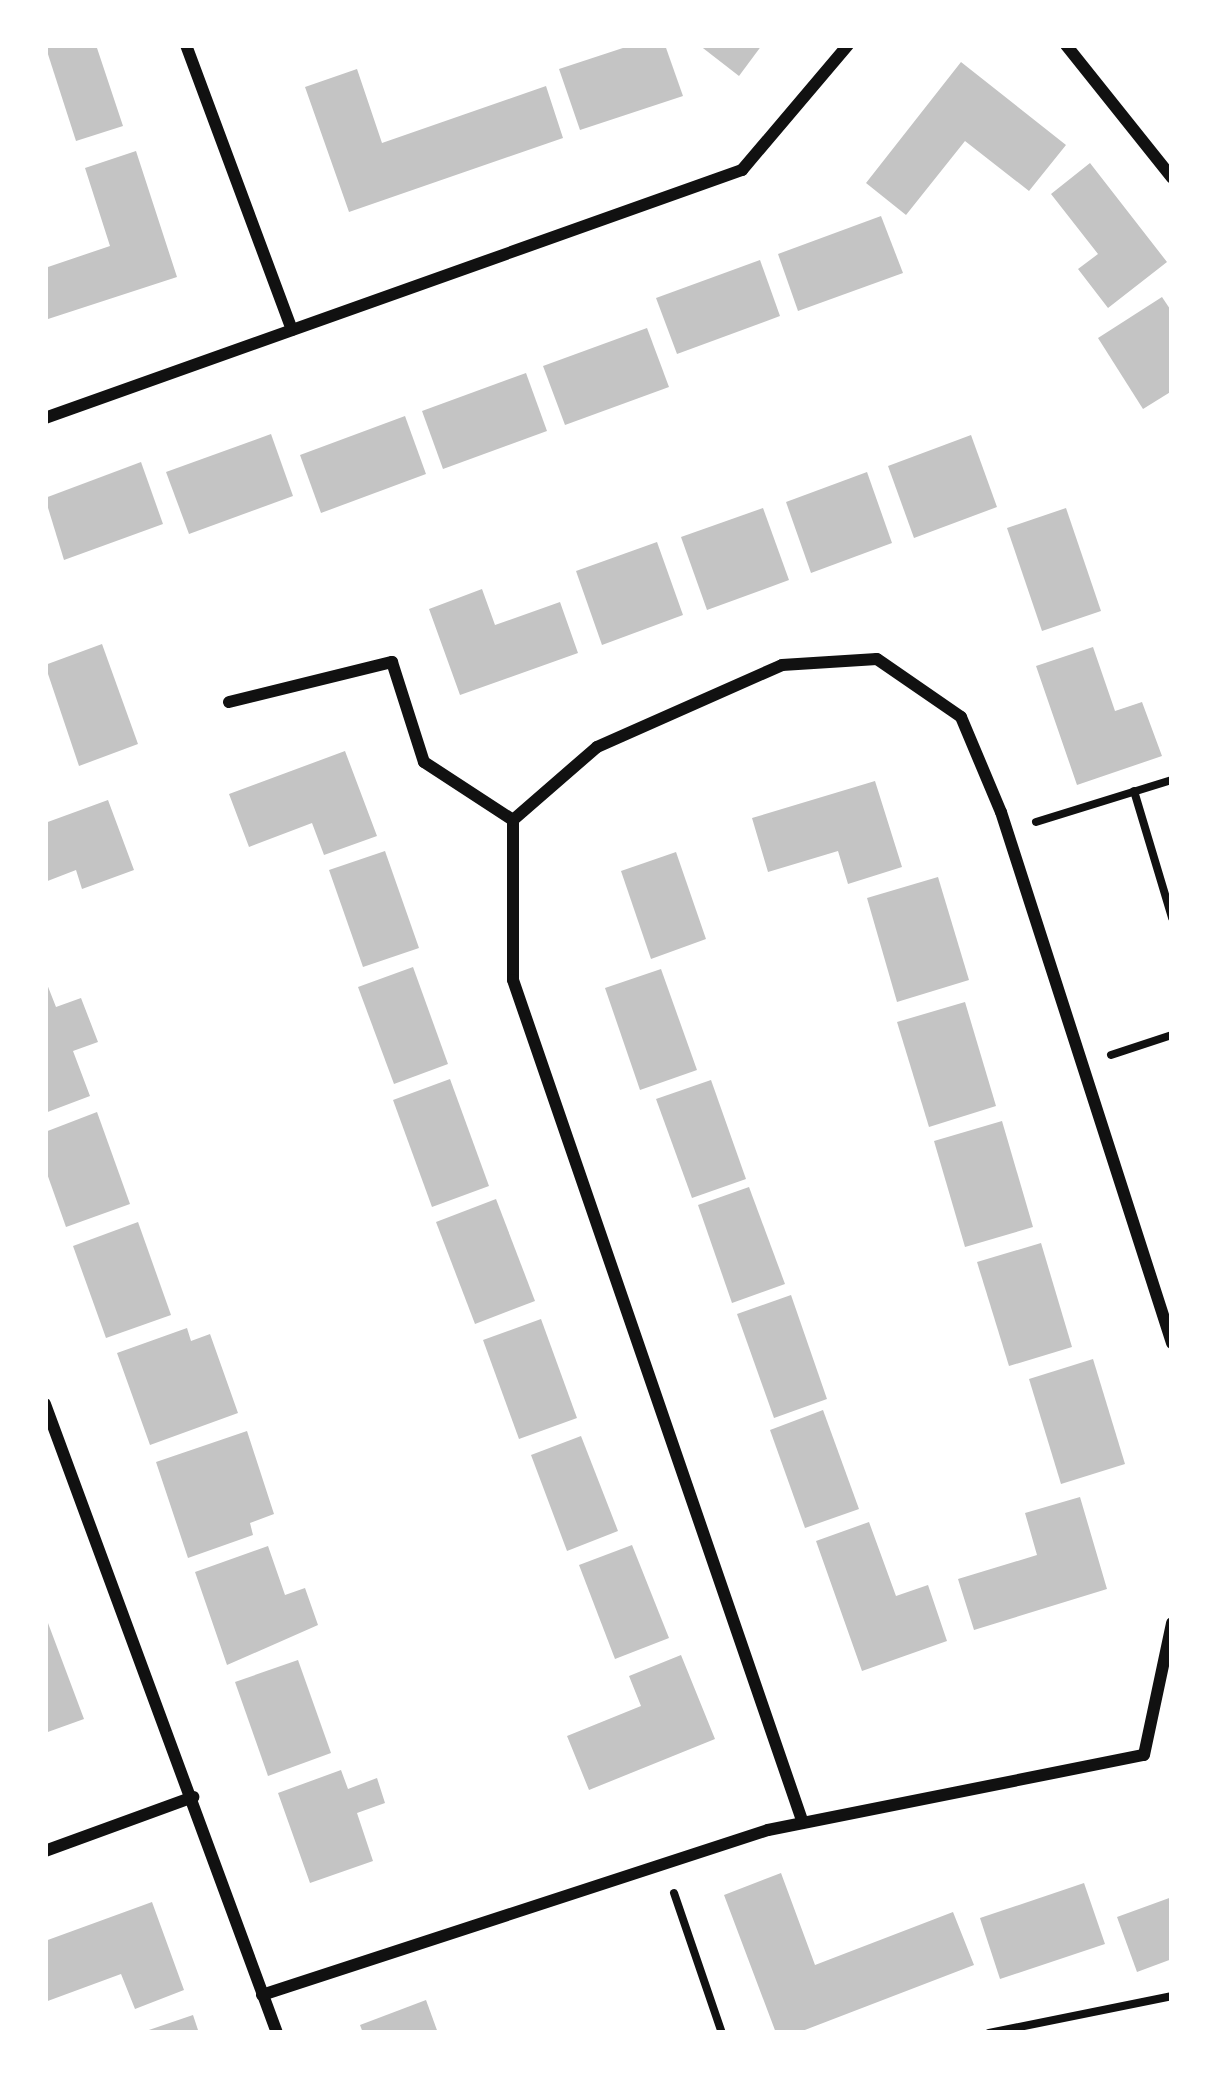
<!DOCTYPE html>
<style>
body{margin:0}
#map{position:relative;width:1217px;height:2078px;overflow:hidden;background:#fff;font-family:Bitter,serif}
div>[style]{position:absolute}
[style*='--x']{left:calc(var(--x)*1px);top:calc(var(--y)*1px);width:calc(var(--w)*1px);rotate:calc(var(--a)*1deg)}
.building>*{inset:0;background:#c4c4c4}
.path>*{height:8px;margin:-4px;padding:0 4px;transform-origin:4px;border-radius:4px;background:#111}
.minor>*{height:12px;margin:-6px;padding:0 6px;transform-origin:6px;border-radius:6px;background:#111}
span{translate:-50% -50%;white-space:nowrap;text-align:center;line-height:1.15;-webkit-text-stroke:12px #fff;paint-order:stroke}
.frame{position:absolute;inset:0;border:48px solid #fff;pointer-events:none}
</style>
<div id="map">
<div class="building">
<div style="clip-path:polygon(45px 45px,96px 45px,123px 126px,76px 141px)"></div>
<div style="clip-path:polygon(632px 45px,665px 45px,683px 96px,580px 130px,559px 69px)"></div>
<div style="clip-path:polygon(699px 45px,762px 45px,739px 76px)"></div>
<div style="clip-path:polygon(961px 62px,1066px 145px,1029px 191px,965px 141px,906px 215px,866px 183px)"></div>
<div style="clip-path:polygon(357px 69px,382px 143px,546px 86px,563px 138px,349px 212px,305px 87px)"></div>
<div style="clip-path:polygon(136px 151px,177px 277px,45px 320px,45px 268px,110px 246px,85px 168px)"></div>
<div style="clip-path:polygon(1090px 163px,1167px 262px,1108px 308px,1078px 269px,1098px 254px,1051px 194px)"></div>
<div style="clip-path:polygon(881px 216px,903px 273px,798px 311px,778px 254px)"></div>
<div style="clip-path:polygon(760px 260px,780px 316px,677px 354px,656px 298px)"></div>
<div style="clip-path:polygon(1162px 297px,1172px 312px,1172px 391px,1143px 409px,1098px 338px)"></div>
<div style="clip-path:polygon(647px 328px,669px 387px,565px 425px,543px 366px)"></div>
<div style="clip-path:polygon(526px 373px,547px 431px,443px 469px,422px 411px)"></div>
<div style="clip-path:polygon(405px 416px,426px 474px,321px 513px,300px 455px)"></div>
<div style="clip-path:polygon(271px 434px,293px 496px,189px 534px,166px 472px)"></div>
<div style="clip-path:polygon(971px 435px,997px 507px,914px 538px,888px 466px)"></div>
<div style="clip-path:polygon(141px 462px,163px 524px,64px 560px,45px 498px)"></div>
<div style="clip-path:polygon(867px 472px,892px 543px,811px 573px,786px 502px)"></div>
<div style="clip-path:polygon(763px 508px,789px 580px,707px 610px,681px 537px)"></div>
<div style="clip-path:polygon(1066px 508px,1101px 611px,1042px 631px,1007px 528px)"></div>
<div style="clip-path:polygon(657px 542px,683px 615px,602px 645px,576px 571px)"></div>
<div style="clip-path:polygon(482px 589px,495px 625px,560px 602px,578px 653px,460px 695px,429px 609px)"></div>
<div style="clip-path:polygon(102px 644px,138px 744px,79px 766px,45px 665px)"></div>
<div style="clip-path:polygon(1093px 647px,1115px 711px,1142px 702px,1162px 756px,1077px 785px,1036px 666px)"></div>
<div style="clip-path:polygon(345px 751px,377px 836px,324px 855px,312px 823px,249px 847px,229px 794px)"></div>
<div style="clip-path:polygon(875px 781px,902px 867px,848px 884px,838px 851px,768px 872px,752px 818px)"></div>
<div style="clip-path:polygon(108px 800px,134px 870px,82px 889px,76px 870px,45px 882px,45px 823px)"></div>
<div style="clip-path:polygon(385px 851px,419px 948px,363px 967px,329px 870px)"></div>
<div style="clip-path:polygon(676px 852px,706px 939px,651px 959px,621px 871px)"></div>
<div style="clip-path:polygon(938px 877px,969px 980px,897px 1002px,867px 898px)"></div>
<div style="clip-path:polygon(413px 967px,448px 1064px,394px 1084px,358px 987px)"></div>
<div style="clip-path:polygon(661px 969px,697px 1070px,640px 1090px,605px 988px)"></div>
<div style="clip-path:polygon(45px 979px,56px 1007px,81px 998px,98px 1042px,73px 1051px,90px 1096px,45px 1113px)"></div>
<div style="clip-path:polygon(965px 1002px,996px 1106px,929px 1127px,897px 1022px)"></div>
<div style="clip-path:polygon(450px 1079px,489px 1186px,432px 1207px,393px 1100px)"></div>
<div style="clip-path:polygon(711px 1080px,746px 1179px,692px 1198px,656px 1099px)"></div>
<div style="clip-path:polygon(97px 1112px,130px 1204px,66px 1227px,45px 1168px,45px 1132px)"></div>
<div style="clip-path:polygon(1002px 1121px,1033px 1227px,965px 1247px,934px 1141px)"></div>
<div style="clip-path:polygon(749px 1187px,785px 1284px,732px 1303px,698px 1205px)"></div>
<div style="clip-path:polygon(496px 1199px,535px 1301px,475px 1324px,436px 1222px)"></div>
<div style="clip-path:polygon(138px 1222px,171px 1315px,106px 1338px,73px 1246px)"></div>
<div style="clip-path:polygon(1041px 1243px,1072px 1347px,1009px 1366px,977px 1262px)"></div>
<div style="clip-path:polygon(791px 1295px,827px 1399px,774px 1418px,737px 1314px)"></div>
<div style="clip-path:polygon(541px 1319px,577px 1418px,519px 1439px,483px 1340px)"></div>
<div style="clip-path:polygon(187px 1328px,191px 1341px,210px 1334px,238px 1413px,150px 1445px,117px 1353px)"></div>
<div style="clip-path:polygon(1093px 1359px,1125px 1464px,1061px 1484px,1029px 1379px)"></div>
<div style="clip-path:polygon(823px 1410px,859px 1509px,805px 1528px,770px 1430px)"></div>
<div style="clip-path:polygon(247px 1431px,274px 1514px,250px 1523px,253px 1535px,188px 1558px,156px 1462px)"></div>
<div style="clip-path:polygon(581px 1436px,618px 1531px,567px 1551px,531px 1455px)"></div>
<div style="clip-path:polygon(1080px 1497px,1107px 1589px,974px 1630px,958px 1579px,1037px 1555px,1025px 1513px)"></div>
<div style="clip-path:polygon(869px 1522px,896px 1596px,928px 1585px,947px 1641px,862px 1671px,816px 1541px)"></div>
<div style="clip-path:polygon(632px 1545px,669px 1638px,615px 1659px,579px 1565px)"></div>
<div style="clip-path:polygon(268px 1546px,285px 1595px,305px 1588px,318px 1625px,227px 1665px,195px 1572px)"></div>
<div style="clip-path:polygon(45px 1615px,84px 1719px,45px 1733px)"></div>
<div style="clip-path:polygon(681px 1655px,715px 1739px,589px 1790px,567px 1736px,641px 1706px,629px 1676px)"></div>
<div style="clip-path:polygon(298px 1660px,331px 1753px,268px 1776px,235px 1682px)"></div>
<div style="clip-path:polygon(341px 1770px,348px 1789px,377px 1778px,385px 1803px,357px 1813px,373px 1861px,310px 1883px,278px 1793px)"></div>
<div style="clip-path:polygon(781px 1873px,815px 1965px,953px 1912px,974px 1965px,797px 2033px,776px 2033px,724px 1895px)"></div>
<div style="clip-path:polygon(1084px 1883px,1105px 1944px,1000px 1979px,980px 1918px)"></div>
<div style="clip-path:polygon(1172px 1897px,1172px 1959px,1137px 1972px,1117px 1917px)"></div>
<div style="clip-path:polygon(152px 1902px,184px 1990px,135px 2009px,121px 1974px,45px 2002px,45px 1941px)"></div>
<div style="clip-path:polygon(426px 2000px,438px 2033px,363px 2033px,360px 2025px)"></div>
<div style="clip-path:polygon(193px 2015px,199px 2033px,143px 2033px,143px 2032px)"></div>
</div>
<div class="path">
<div style="--x:1134;--y:791;--w:133;--a:73.3"></div>
<div style="--x:1036;--y:822;--w:142;--a:-17.2"></div>
<div style="--x:1111;--y:1055;--w:64;--a:-18.2"></div>
<div style="--x:674;--y:1893;--w:148;--a:71.1"></div>
<div style="--x:989;--y:2033;--w:187;--a:-11.4"></div>
</div>
<div class="minor">
<div style="--x:186;--y:45;--w:304;--a:69.6"></div>
<div style="--x:1066;--y:45;--w:170;--a:51.4"></div>
<div style="--x:45;--y:418;--w:740;--a:-19.59"></div>
<div style="--x:742;--y:170;--w:164;--a:-49.7"></div>
<div style="--x:229;--y:702;--w:168;--a:-13.8"></div>
<div style="--x:392;--y:662;--w:105;--a:72.3"></div>
<div style="--x:424;--y:762;--w:106;--a:33.1"></div>
<div style="--x:513;--y:820;--w:160;--a:90"></div>
<div style="--x:513;--y:980;--w:891;--a:71.02"></div>
<div style="--x:513;--y:820;--w:111;--a:-41"></div>
<div style="--x:597;--y:747;--w:202;--a:-23.9"></div>
<div style="--x:782;--y:665;--w:95;--a:-3.6"></div>
<div style="--x:877;--y:659;--w:102;--a:34.6"></div>
<div style="--x:961;--y:717;--w:103;--a:67.2"></div>
<div style="--x:1001;--y:812;--w:558;--a:72.15"></div>
<div style="--x:45;--y:1404;--w:670;--a:69.75"></div>
<div style="--x:45;--y:1851;--w:158;--a:-20"></div>
<div style="--x:262;--y:1995;--w:532;--a:-18.06"></div>
<div style="--x:768;--y:1830;--w:383;--a:-11.3"></div>
<div style="--x:1144;--y:1755;--w:135;--a:-78"></div>
</div>
<div class="frame"></div>
</div>
